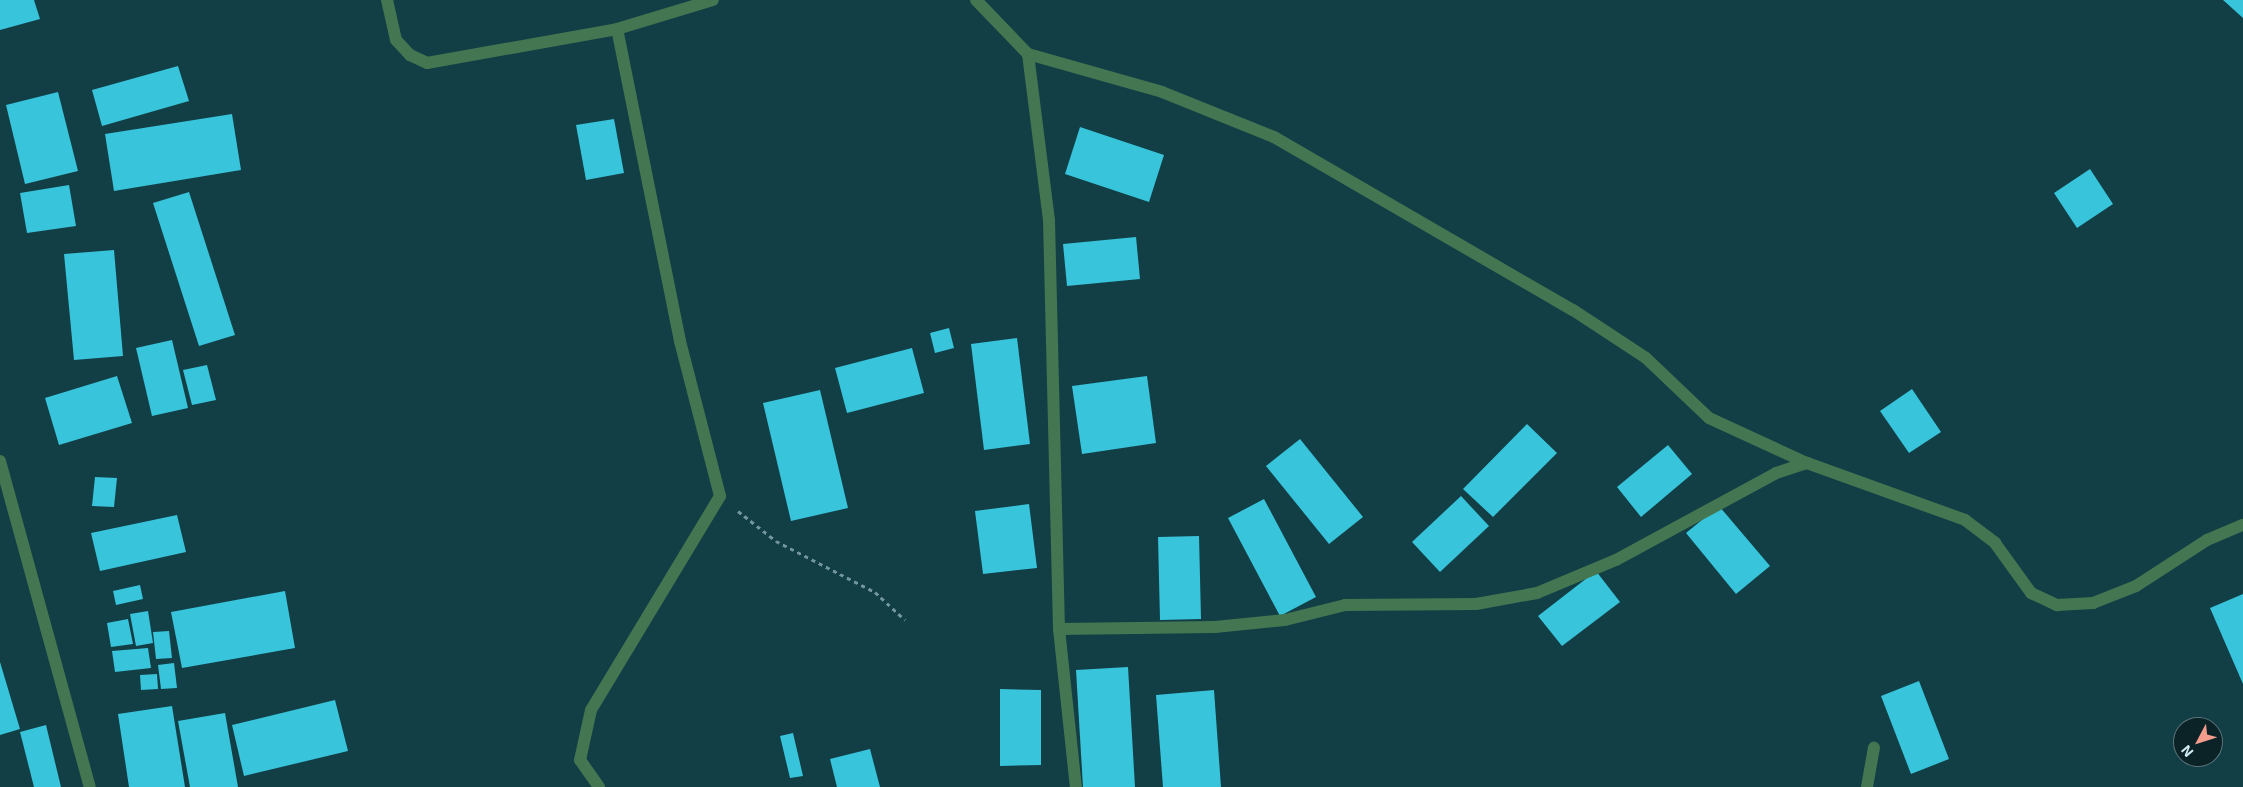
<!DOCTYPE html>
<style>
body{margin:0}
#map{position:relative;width:2243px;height:787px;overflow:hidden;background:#123e45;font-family:"Exo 2",sans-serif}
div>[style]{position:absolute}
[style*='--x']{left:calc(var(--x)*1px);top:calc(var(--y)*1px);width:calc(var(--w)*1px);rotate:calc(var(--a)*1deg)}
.building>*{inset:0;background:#38c4db}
.path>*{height:3px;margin-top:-1.5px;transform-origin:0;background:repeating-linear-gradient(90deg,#72969d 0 4px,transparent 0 8px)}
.minor>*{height:12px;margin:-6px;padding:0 6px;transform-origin:6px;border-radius:6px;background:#437651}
span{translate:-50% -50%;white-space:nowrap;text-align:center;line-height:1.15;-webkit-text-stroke:5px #0b2227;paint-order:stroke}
.north{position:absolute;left:2173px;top:717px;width:50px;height:50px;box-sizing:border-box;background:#0b2227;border:1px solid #5a7378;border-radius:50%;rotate:230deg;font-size:14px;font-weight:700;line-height:20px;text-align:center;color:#d0ecf2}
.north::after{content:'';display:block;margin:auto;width:18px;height:22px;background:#f49d8c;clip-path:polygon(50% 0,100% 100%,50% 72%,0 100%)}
</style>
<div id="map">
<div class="building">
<div style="clip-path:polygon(0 0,34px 0,40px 19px,0 30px)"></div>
<div style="clip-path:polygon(2223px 0,2243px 0,2243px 18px)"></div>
<div style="clip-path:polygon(178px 66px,189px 101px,102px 126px,92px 90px)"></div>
<div style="clip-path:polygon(58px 92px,78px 171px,25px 184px,6px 105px)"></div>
<div style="clip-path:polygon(232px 114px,241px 170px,114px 191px,105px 134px)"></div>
<div style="clip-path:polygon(614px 119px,624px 173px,586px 180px,576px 125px)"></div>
<div style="clip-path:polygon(1080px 127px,1164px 155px,1149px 202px,1065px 174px)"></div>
<div style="clip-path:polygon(2090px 169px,2113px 204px,2077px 228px,2054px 193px)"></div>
<div style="clip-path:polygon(69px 185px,76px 226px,27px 233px,20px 193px)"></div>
<div style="clip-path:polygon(189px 192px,235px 335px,199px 346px,153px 203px)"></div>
<div style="clip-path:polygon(1136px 237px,1140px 279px,1067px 286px,1063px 244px)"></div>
<div style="clip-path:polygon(114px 250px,123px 356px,74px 360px,64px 254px)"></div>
<div style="clip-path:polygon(949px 328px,954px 348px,935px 353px,930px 333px)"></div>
<div style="clip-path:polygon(1017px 338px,1030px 444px,984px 450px,971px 344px)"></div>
<div style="clip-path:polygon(172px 340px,188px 408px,152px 416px,136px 348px)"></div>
<div style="clip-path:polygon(912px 348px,924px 393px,847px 413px,835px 368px)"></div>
<div style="clip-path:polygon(207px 365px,216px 400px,192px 405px,183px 370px)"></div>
<div style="clip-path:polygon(117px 376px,132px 423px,59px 445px,45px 398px)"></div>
<div style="clip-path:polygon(1147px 376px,1156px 443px,1082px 454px,1072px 386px)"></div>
<div style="clip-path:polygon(1912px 389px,1941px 432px,1909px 453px,1880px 411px)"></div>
<div style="clip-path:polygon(820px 390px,848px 508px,791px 521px,763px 403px)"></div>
<div style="clip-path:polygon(1527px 424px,1557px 453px,1493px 517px,1463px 489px)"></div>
<div style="clip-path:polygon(1300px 439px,1363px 517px,1329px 544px,1266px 466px)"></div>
<div style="clip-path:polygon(1668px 445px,1692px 474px,1641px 517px,1617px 487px)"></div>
<div style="clip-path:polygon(95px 477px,117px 478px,114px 507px,92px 506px)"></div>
<div style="clip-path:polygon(1461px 496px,1489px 526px,1440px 572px,1412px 542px)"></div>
<div style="clip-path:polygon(1264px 499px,1316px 597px,1280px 616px,1228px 518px)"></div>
<div style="clip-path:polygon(1029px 504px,1037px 568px,983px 574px,975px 511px)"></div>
<div style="clip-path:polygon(1719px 506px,1770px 566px,1736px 594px,1686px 533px)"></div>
<div style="clip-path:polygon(177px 515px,186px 552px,100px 571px,91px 533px)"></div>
<div style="clip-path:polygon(1199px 536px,1201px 619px,1160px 620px,1158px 537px)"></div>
<div style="clip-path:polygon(1596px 571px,1620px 602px,1562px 646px,1538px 616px)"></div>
<div style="clip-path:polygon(140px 585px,143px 599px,116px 605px,113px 591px)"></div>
<div style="clip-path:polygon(285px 591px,295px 648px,182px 668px,171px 612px)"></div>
<div style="clip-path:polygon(2243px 594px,2243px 684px,2210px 608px)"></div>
<div style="clip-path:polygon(148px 611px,153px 643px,136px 646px,130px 614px)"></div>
<div style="clip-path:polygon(128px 619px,133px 644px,111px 647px,107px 623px)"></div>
<div style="clip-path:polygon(169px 631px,172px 658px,156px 659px,153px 632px)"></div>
<div style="clip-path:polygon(148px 648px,151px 668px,115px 672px,112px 651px)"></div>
<div style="clip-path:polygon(0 662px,20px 729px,0 735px)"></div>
<div style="clip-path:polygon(174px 663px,177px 688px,161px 689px,158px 665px)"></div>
<div style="clip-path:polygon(1128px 667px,1135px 787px,1083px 787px,1076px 670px)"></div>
<div style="clip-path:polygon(157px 674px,158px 689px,141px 690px,140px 675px)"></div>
<div style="clip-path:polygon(1919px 681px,1949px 759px,1911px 774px,1881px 696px)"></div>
<div style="clip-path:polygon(1000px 689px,1041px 690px,1041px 765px,1000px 766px)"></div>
<div style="clip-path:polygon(1214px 690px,1221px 787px,1163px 787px,1156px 695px)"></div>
<div style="clip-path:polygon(335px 700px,348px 751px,244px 776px,232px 725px)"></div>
<div style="clip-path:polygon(172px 706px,185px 787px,129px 787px,118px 714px)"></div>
<div style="clip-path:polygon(225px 713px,238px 787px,190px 787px,178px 721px)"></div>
<div style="clip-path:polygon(46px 725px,61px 787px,34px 787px,20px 732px)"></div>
<div style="clip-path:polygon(793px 733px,803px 776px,790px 778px,780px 736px)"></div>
<div style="clip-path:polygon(870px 749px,880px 787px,837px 787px,830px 759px)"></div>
</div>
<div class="path">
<div style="--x:738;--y:511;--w:48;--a:38.3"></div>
<div style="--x:776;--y:541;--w:111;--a:27.3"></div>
<div style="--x:875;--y:592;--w:41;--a:43"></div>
</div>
<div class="minor">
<div style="--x:387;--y:0;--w:41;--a:77.3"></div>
<div style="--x:396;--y:40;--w:21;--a:47"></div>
<div style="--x:410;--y:55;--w:19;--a:25"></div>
<div style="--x:427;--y:63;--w:193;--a:-10.1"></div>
<div style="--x:617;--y:29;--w:100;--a:-16.8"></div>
<div style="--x:976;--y:0;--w:75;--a:46.1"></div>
<div style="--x:1028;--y:54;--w:139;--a:15.8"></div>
<div style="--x:1162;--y:92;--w:121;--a:21.9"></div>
<div style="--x:1274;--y:137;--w:345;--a:30.1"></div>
<div style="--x:1573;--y:310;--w:87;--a:33.3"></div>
<div style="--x:1646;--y:358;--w:87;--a:43.6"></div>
<div style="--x:1709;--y:418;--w:108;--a:24.7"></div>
<div style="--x:1807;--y:463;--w:168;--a:19.8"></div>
<div style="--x:1965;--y:520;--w:38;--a:37"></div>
<div style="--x:1995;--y:543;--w:62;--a:54.2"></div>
<div style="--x:2031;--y:593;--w:29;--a:25"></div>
<div style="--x:2057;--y:605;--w:36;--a:-3"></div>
<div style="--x:2093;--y:603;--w:46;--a:-21.6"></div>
<div style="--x:2136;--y:586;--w:85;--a:-32.9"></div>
<div style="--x:2207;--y:540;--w:39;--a:-23"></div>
<div style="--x:1028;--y:54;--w:167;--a:82.8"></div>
<div style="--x:1049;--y:220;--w:409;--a:88.6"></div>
<div style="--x:1059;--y:629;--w:159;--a:83.9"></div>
<div style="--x:0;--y:461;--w:338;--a:74.6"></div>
<div style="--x:1059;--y:629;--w:156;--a:-0.7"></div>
<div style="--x:1215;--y:627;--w:70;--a:-5.7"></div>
<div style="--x:1285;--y:620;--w:62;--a:-14"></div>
<div style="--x:1345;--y:605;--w:131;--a:-0.4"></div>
<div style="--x:1476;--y:604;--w:62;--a:-10.2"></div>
<div style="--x:1537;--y:593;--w:86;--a:-22.7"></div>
<div style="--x:1616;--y:560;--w:182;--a:-28.5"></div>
<div style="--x:1776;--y:473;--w:33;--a:-18"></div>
<div style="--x:599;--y:787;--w:33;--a:-125"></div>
<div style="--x:580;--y:760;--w:51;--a:-77.6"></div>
<div style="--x:591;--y:710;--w:250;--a:-58.9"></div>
<div style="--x:720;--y:496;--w:160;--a:-104.5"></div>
<div style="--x:680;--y:341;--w:318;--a:-101.4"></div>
<div style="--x:1867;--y:787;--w:40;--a:-80"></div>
</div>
<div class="north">N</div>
</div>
